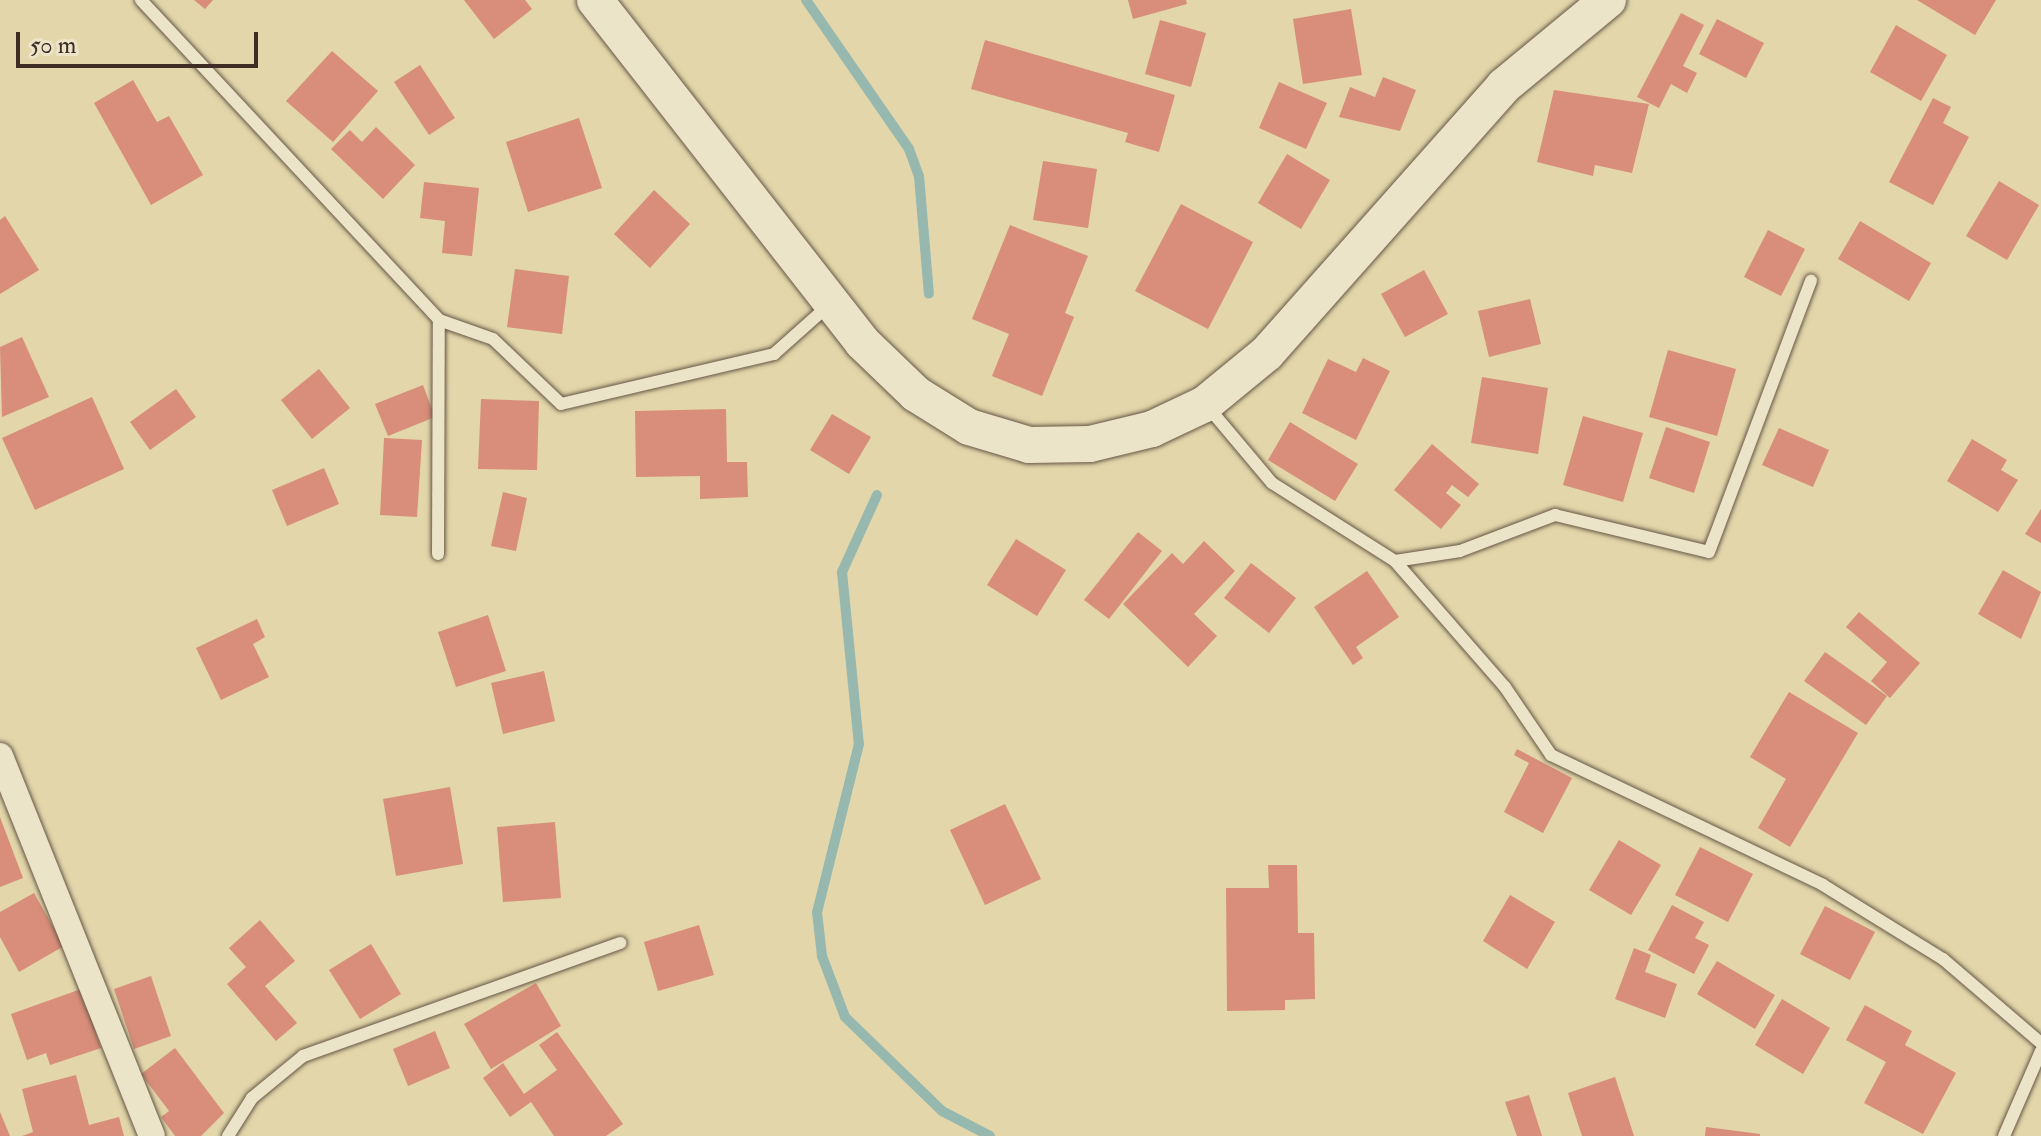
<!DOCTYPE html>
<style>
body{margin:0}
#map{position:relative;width:2041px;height:1136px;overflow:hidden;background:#e2d6aa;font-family:"IM FELL Double Pica",serif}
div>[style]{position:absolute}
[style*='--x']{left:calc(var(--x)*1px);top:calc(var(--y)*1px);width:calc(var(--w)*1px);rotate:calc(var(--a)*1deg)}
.stream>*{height:10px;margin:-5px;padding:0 5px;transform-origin:5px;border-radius:5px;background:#96b8af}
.building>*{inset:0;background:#d88e7a}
.roads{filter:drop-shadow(0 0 2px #665746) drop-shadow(0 0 2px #665746)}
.lane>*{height:12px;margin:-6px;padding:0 6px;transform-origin:6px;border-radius:6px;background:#ece4c8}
.street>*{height:26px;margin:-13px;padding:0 13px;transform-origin:13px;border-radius:13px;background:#ece4c8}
.secondary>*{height:36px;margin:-18px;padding:0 18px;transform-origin:18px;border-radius:18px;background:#ece4c8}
span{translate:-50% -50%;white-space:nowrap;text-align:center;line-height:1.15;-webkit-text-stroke:6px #ece4c8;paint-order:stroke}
.scale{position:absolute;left:16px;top:32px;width:242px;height:36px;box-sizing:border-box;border:4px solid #3d2d25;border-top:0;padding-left:10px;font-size:24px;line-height:28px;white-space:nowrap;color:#3d2d25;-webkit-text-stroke:6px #ece4c8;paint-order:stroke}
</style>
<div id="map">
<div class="stream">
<div style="--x:806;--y:0;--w:181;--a:55.3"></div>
<div style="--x:909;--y:149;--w:29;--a:70"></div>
<div style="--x:919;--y:176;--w:118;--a:85.2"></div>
<div style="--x:877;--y:495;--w:85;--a:114.4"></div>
<div style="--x:842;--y:572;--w:173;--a:84.4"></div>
<div style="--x:859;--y:744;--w:173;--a:104"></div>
<div style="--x:817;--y:912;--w:44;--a:83.5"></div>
<div style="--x:822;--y:956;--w:65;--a:69.3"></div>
<div style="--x:845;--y:1017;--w:135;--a:44.1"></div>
<div style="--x:942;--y:1111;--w:54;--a:27.5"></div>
</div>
<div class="building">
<div style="clip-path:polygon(194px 0,213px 0,205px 9px)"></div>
<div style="clip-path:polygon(464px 0,525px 0,532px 9px,494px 39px)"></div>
<div style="clip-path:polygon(1128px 0,1186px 0,1187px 4px,1133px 19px)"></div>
<div style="clip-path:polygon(1917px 0,1996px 0,1975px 35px)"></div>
<div style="clip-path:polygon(1351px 9px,1362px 75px,1303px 84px,1293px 19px)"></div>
<div style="clip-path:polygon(1681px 13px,1704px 25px,1683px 66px,1697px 73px,1687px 93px,1671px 84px,1659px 108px,1637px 97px)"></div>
<div style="clip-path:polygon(1717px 19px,1764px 43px,1746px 78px,1699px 54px)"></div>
<div style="clip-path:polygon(1160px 20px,1206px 33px,1191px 87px,1145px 74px)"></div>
<div style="clip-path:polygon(1896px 25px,1947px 55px,1921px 101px,1870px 72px)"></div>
<div style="clip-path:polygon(985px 40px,1175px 95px,1159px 152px,1125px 142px,1128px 133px,971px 89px)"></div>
<div style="clip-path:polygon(332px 51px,378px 91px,333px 142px,286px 101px)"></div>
<div style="clip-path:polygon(420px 65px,455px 118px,429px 135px,394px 82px)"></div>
<div style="clip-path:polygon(1383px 77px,1416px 90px,1400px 131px,1339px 117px,1350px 87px,1375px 97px)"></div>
<div style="clip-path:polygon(133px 80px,157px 122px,169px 116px,203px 175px,151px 205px,94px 103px)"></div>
<div style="clip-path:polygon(1279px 82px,1327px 103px,1306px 149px,1259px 128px)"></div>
<div style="clip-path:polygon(1554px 90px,1649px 104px,1632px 173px,1595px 165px,1593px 176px,1537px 162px)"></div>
<div style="clip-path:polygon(1933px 98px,1951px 107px,1943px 123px,1969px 137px,1933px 205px,1889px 182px)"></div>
<div style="clip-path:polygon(579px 118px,602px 188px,528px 212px,506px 142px)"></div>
<div style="clip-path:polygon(376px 127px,415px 165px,383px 199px,331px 149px,350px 130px,362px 142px)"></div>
<div style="clip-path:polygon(1287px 154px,1330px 180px,1301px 229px,1258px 203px)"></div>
<div style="clip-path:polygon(1043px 161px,1097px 169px,1088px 228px,1033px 220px)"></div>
<div style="clip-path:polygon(1999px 181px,2039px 205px,2007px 260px,1966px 236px)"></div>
<div style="clip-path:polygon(424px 182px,479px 188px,472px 256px,442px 253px,445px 221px,420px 218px)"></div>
<div style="clip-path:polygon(654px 190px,690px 224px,650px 268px,614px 234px)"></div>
<div style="clip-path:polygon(1181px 204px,1253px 242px,1208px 329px,1135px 291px)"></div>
<div style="clip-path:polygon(5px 216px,39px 270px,0 294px,0 220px)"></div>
<div style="clip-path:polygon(1860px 221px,1931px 263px,1909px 301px,1838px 259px)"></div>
<div style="clip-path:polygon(1010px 225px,1088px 256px,1065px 313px,1074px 317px,1042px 396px,992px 376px,1009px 334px,972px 319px)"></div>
<div style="clip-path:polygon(1768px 230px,1805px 249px,1781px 296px,1744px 277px)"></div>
<div style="clip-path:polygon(515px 269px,569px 276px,562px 334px,507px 327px)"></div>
<div style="clip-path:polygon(1424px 270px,1448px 314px,1405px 337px,1381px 294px)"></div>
<div style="clip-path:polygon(1530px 299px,1541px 344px,1489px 357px,1478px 311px)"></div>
<div style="clip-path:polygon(22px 337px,49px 397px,2px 417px,0 347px)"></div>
<div style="clip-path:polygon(1668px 350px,1736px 369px,1717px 436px,1649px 417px)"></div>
<div style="clip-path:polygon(1363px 358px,1390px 371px,1356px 440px,1302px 413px,1328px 359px,1356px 372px)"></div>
<div style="clip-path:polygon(319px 369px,350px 408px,312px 439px,281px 400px)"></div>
<div style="clip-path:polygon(1482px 377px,1548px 388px,1538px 454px,1471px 443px)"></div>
<div style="clip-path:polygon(423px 385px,435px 417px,388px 436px,375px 404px)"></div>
<div style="clip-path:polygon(176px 389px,196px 417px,150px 450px,130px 422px)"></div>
<div style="clip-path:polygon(92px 397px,124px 469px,35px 510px,2px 438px)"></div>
<div style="clip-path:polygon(481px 399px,539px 401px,537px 470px,478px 469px)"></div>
<div style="clip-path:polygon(726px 409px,727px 462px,747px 462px,748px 497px,700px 499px,700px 476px,636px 477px,635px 411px)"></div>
<div style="clip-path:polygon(832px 414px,871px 437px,849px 474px,810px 450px)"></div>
<div style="clip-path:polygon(1583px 416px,1643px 433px,1623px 502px,1563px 485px)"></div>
<div style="clip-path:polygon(1290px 422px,1358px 464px,1335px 501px,1268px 460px)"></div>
<div style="clip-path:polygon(1666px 427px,1710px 442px,1694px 493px,1649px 478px)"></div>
<div style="clip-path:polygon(1779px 428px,1829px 450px,1813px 487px,1762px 465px)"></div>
<div style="clip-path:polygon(384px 438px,422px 440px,417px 517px,380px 515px)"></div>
<div style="clip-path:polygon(1972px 439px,2007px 460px,2001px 470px,2018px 480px,1998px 512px,1947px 481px)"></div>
<div style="clip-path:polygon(1432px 444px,1479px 484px,1468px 497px,1452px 485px,1446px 493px,1461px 505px,1441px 529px,1394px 490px)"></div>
<div style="clip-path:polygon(324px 468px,339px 504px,287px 526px,272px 490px)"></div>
<div style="clip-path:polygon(503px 492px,527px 498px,516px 551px,491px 546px)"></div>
<div style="clip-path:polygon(2041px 509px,2041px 543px,2025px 534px)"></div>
<div style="clip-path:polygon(1138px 532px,1162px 551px,1109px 619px,1084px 600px)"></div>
<div style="clip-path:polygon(1016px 539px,1066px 570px,1037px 616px,987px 585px)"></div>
<div style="clip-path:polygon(1204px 541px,1235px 571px,1194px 614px,1217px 636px,1188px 667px,1123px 604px,1172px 553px,1183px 564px)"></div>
<div style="clip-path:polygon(1251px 563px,1296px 598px,1269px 633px,1224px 598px)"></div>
<div style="clip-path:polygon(2003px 570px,2041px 592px,2021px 639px,1978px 614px)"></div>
<div style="clip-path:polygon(1367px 571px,1399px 617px,1356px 647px,1363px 658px,1353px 665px,1314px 607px)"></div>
<div style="clip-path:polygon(1859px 612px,1920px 663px,1890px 698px,1871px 681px,1887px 662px,1846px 627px)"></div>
<div style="clip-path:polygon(488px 615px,506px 671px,456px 687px,438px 632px)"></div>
<div style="clip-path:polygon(257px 619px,265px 637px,253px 644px,269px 677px,221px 700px,196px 648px)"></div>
<div style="clip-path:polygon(1825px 652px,1887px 696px,1866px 725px,1804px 681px)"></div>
<div style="clip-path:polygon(544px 671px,555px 721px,503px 734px,491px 683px)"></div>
<div style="clip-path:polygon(1789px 692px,1858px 733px,1790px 847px,1758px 828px,1786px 779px,1750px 757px)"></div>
<div style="clip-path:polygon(1517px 749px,1572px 778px,1543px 833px,1504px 812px,1529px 763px,1514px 755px)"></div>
<div style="clip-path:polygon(450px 787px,463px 864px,396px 876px,383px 799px)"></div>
<div style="clip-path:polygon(1005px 804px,1041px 879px,985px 905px,950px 830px)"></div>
<div style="clip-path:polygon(0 817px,23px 878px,0 887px)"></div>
<div style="clip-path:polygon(555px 822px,561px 898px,503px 902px,497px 827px)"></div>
<div style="clip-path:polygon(1619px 840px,1661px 865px,1631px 915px,1589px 890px)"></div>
<div style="clip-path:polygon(1700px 847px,1753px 874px,1728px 922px,1675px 895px)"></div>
<div style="clip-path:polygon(1268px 865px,1297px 865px,1298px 933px,1314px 933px,1315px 999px,1285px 1000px,1285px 1010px,1227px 1011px,1226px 888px,1269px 888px)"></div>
<div style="clip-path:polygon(34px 893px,64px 946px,19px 972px,0 937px,0 912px)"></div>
<div style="clip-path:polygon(1510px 895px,1555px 922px,1527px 969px,1483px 941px)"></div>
<div style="clip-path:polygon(1672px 905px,1704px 922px,1695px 938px,1709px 945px,1694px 974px,1648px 950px)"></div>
<div style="clip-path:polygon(1825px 906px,1875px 932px,1850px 980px,1800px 954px)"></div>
<div style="clip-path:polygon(260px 920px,295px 961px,265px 986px,297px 1023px,276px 1041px,227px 984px,246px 967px,229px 948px)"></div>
<div style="clip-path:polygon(699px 925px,714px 975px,658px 991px,644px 942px)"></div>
<div style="clip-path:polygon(371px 944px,401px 994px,360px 1019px,329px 970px)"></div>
<div style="clip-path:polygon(1634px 948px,1651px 955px,1645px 972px,1677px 984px,1665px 1018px,1615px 999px)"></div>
<div style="clip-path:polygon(1717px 961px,1775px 995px,1755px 1029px,1697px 994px)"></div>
<div style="clip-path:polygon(151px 976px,171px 1036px,134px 1049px,114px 989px)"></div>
<div style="clip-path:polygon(536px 983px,561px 1026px,491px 1069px,464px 1024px)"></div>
<div style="clip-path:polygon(81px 989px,101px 1048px,50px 1065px,46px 1053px,27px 1060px,11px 1014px)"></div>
<div style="clip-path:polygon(1782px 999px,1830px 1028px,1803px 1074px,1755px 1045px)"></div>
<div style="clip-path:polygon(1865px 1005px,1912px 1031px,1905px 1045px,1956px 1073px,1923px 1134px,1864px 1103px,1886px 1062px,1846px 1040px)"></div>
<div style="clip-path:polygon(435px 1031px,450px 1068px,408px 1086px,393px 1049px)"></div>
<div style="clip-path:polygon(557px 1032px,623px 1124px,606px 1136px,554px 1136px,531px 1102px,510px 1117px,483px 1078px,503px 1063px,524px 1094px,557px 1070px,539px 1045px)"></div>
<div style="clip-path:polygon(175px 1048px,224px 1113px,201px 1136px,175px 1136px,161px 1117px,169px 1111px,141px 1074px)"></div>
<div style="clip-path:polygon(76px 1075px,89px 1125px,119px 1117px,124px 1136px,22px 1136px,33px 1132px,22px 1089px)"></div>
<div style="clip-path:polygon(1615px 1077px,1634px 1136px,1582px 1136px,1568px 1093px)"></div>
<div style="clip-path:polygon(1529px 1095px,1542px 1136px,1517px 1136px,1505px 1102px)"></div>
<div style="clip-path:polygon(0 1112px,10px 1136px,0 1136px)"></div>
<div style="clip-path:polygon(1706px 1127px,1760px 1134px,1760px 1136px,1705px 1136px)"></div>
</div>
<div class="roads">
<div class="lane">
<div style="--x:141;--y:0;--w:437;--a:47"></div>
<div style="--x:439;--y:320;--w:57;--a:19.4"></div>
<div style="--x:493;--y:339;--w:94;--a:43.7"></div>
<div style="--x:561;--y:404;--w:219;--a:-13.2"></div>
<div style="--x:774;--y:354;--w:74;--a:-41.7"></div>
<div style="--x:1208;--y:407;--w:99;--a:49.9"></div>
<div style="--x:1272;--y:483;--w:146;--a:32.4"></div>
<div style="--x:1395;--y:561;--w:66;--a:-8.7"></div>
<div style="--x:1460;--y:551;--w:102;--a:-20.8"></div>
<div style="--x:1555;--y:515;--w:158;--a:13.5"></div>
<div style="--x:1709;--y:552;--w:290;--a:-69.4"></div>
<div style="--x:438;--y:554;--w:234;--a:-89.8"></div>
<div style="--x:1395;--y:561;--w:167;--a:48.9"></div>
<div style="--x:1505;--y:687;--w:82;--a:55.9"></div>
<div style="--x:1551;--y:755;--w:301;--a:25.5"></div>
<div style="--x:1823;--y:885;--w:141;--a:31.7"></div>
<div style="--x:1943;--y:959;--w:129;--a:40.6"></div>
<div style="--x:228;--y:1136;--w:45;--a:-57.7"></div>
<div style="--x:252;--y:1098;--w:66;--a:-39.5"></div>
<div style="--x:303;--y:1056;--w:337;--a:-19.6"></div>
<div style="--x:2004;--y:1136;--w:93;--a:-66.5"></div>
</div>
<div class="street">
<div style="--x:0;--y:756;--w:409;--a:68.2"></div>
</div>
<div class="secondary">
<div style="--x:595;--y:0;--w:434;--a:52"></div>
<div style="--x:862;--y:342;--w:75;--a:43.9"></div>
<div style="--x:916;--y:394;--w:62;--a:31.9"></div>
<div style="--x:969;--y:427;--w:63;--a:16.7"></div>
<div style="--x:1029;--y:445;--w:61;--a:-0.9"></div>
<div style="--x:1090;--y:444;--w:64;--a:-13.6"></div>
<div style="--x:1152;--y:429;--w:59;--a:-25.3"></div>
<div style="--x:1205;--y:404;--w:80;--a:-39.4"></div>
<div style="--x:1267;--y:353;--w:357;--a:-48.4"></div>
<div style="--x:1504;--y:86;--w:135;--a:-39.6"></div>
</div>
</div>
<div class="scale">50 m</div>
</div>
